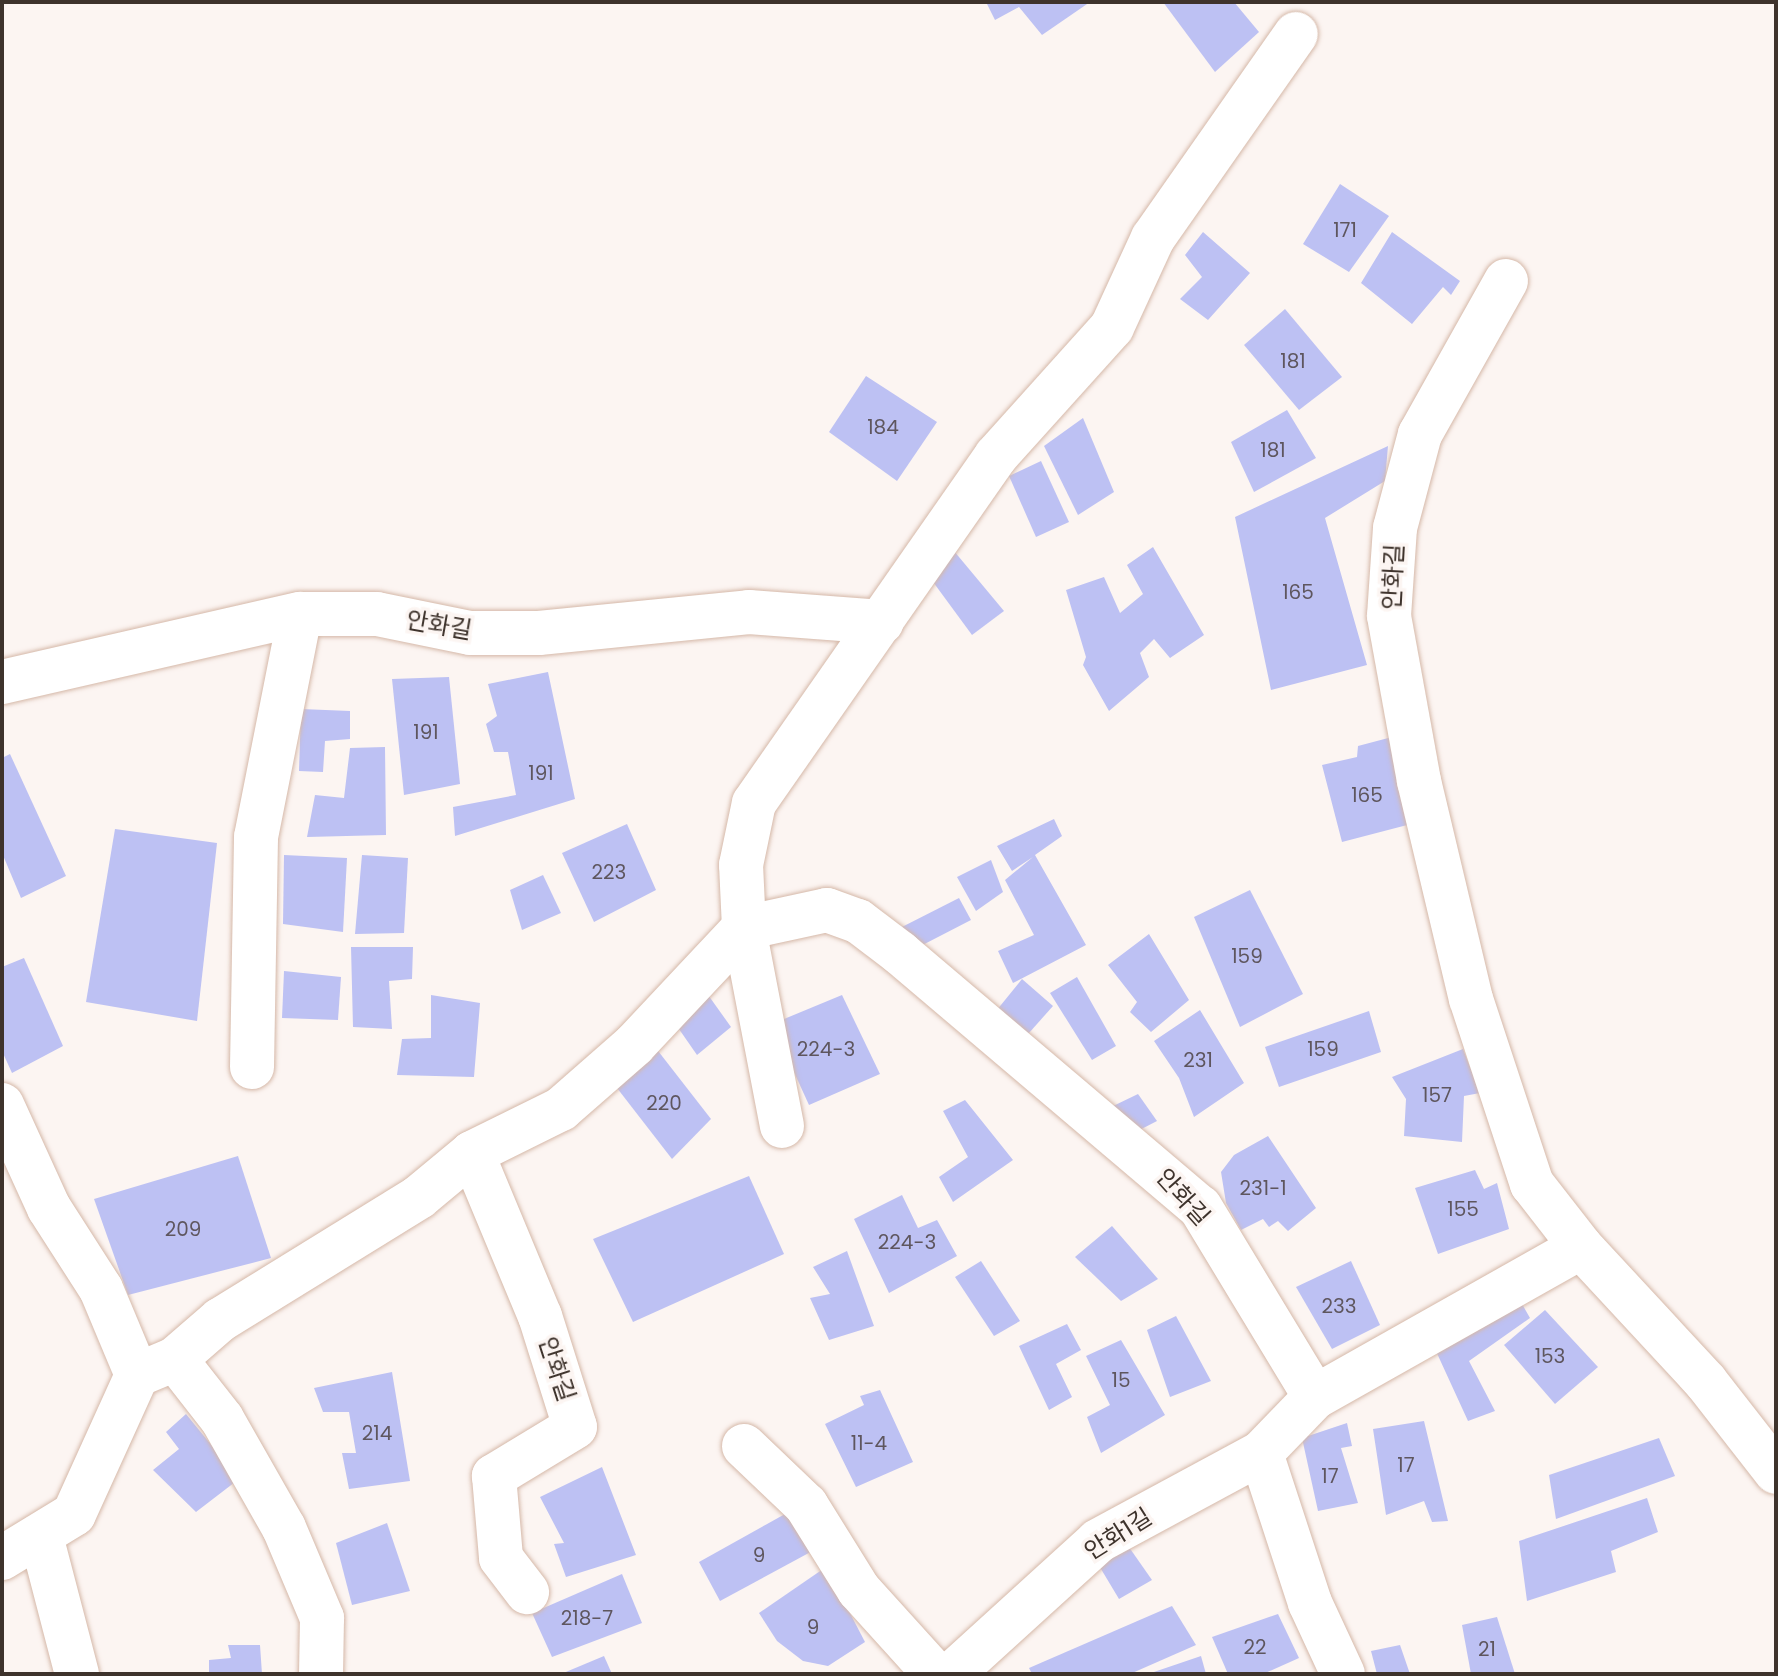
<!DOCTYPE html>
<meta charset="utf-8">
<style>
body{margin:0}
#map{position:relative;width:1778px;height:1676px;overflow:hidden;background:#fcf5f2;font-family:Poppins,"Noto Sans KR",sans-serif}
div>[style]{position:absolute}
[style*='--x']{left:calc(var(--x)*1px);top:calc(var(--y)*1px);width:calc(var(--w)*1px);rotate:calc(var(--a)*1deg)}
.building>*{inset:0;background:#bdc1f3}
.roads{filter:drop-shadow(0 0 2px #d5b8a8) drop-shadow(0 0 2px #d5b8a8)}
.minor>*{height:44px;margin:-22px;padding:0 22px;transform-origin:22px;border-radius:22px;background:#fff}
span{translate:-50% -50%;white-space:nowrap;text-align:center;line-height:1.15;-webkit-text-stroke:7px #fcf5f2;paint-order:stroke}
.number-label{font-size:20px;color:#5e565e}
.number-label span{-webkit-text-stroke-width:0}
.street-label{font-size:24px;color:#3e332c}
.frame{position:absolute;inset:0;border:4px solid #3e332c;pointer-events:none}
</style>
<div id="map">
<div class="building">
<div style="clip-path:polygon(986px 2px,1090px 2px,1042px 35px,1019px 7px,995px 20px)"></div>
<div style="clip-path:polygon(1163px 2px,1234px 2px,1259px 32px,1215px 72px)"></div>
<div style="clip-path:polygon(1340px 184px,1389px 216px,1349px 272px,1303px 244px)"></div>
<div style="clip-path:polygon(1203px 232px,1250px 273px,1208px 320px,1180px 299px,1202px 277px,1185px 255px)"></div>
<div style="clip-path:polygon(1392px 232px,1460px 281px,1451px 295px,1443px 287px,1412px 324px,1361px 283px)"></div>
<div style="clip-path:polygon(1285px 309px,1342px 377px,1299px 410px,1244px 345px)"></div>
<div style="clip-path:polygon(866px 376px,937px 422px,897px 481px,829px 432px)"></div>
<div style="clip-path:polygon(1287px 410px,1316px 458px,1254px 492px,1231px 442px)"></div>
<div style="clip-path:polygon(1083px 418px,1114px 492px,1078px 515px,1044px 446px)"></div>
<div style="clip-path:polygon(1388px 446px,1385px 481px,1325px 518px,1367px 665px,1271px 690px,1235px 517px)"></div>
<div style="clip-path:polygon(1041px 461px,1069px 522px,1036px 537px,1009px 476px)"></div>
<div style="clip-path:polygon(1153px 547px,1204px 635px,1170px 658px,1154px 639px,1140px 653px,1149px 677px,1109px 711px,1083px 665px,1086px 657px,1066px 590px,1104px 577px,1120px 613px,1143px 594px,1127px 565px)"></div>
<div style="clip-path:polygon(954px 551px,1004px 611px,972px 635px,925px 571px)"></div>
<div style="clip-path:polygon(548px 672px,575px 799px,455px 836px,453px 807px,516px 795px,508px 752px,494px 752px,486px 724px,497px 716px,488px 684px)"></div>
<div style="clip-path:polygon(449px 677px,460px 784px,404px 795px,392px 679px)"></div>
<div style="clip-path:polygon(301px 709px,350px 711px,350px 739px,325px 741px,323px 772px,299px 771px)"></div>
<div style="clip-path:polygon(1392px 737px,1411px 824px,1342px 842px,1322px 765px,1357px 757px,1358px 746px)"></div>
<div style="clip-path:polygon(385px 747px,386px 835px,307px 837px,315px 795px,344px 798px,350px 748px)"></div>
<div style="clip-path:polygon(10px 754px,66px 876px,21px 898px,2px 853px,2px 758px)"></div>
<div style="clip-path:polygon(1054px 819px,1062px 836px,1035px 855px,1086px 945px,1013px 983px,998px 951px,1034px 935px,1005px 880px,1033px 857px,1012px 871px,997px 846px)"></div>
<div style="clip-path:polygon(627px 824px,656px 890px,594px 922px,562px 853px)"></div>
<div style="clip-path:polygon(115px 829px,217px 843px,197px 1021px,86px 1002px)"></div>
<div style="clip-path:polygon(284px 855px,347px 858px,343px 932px,283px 924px)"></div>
<div style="clip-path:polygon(362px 855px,408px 858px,404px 933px,355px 934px)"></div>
<div style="clip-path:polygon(991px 860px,1003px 892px,976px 911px,957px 877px)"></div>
<div style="clip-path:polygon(543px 875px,561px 913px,522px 930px,510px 890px)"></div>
<div style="clip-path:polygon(1250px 890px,1303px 994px,1240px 1027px,1194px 917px)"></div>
<div style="clip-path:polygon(959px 898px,971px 920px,909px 952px,896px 930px)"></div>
<div style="clip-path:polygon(1149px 934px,1189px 1000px,1151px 1032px,1130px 1012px,1137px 1002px,1108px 965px)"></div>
<div style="clip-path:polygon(351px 947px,413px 947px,412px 979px,389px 981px,392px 1029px,353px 1027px)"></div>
<div style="clip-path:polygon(24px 958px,63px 1046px,12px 1073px,2px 1051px,2px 967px)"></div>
<div style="clip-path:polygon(284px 971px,341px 977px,338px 1020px,282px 1018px)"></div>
<div style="clip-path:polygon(1077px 977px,1116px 1046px,1092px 1060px,1050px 993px)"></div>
<div style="clip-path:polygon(1022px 979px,1053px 1006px,1021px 1042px,988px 1021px)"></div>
<div style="clip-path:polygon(706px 992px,731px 1027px,697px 1055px,672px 1019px)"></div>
<div style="clip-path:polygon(431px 995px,480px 1003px,474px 1077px,397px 1075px,402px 1039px,431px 1038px)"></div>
<div style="clip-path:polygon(842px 995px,880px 1074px,809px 1105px,772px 1024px)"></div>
<div style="clip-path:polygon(1200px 1010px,1244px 1083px,1194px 1117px,1179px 1078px,1154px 1041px)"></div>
<div style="clip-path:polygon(1369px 1011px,1381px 1052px,1279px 1087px,1265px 1047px)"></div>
<div style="clip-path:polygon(655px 1047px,711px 1119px,672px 1159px,617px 1088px)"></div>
<div style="clip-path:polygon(1463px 1049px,1480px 1093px,1464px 1096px,1462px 1142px,1404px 1136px,1406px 1099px,1392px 1077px)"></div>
<div style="clip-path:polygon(1138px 1094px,1157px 1121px,1128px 1136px,1109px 1108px)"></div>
<div style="clip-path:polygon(965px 1100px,1013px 1160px,953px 1202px,939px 1177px,968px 1157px,943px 1111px)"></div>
<div style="clip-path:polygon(1268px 1136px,1316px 1208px,1288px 1231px,1278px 1221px,1269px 1227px,1263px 1219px,1241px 1230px,1226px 1203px,1221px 1172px,1234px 1155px)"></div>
<div style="clip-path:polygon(238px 1156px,271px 1258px,128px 1295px,94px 1199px)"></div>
<div style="clip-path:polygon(1475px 1170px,1484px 1189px,1497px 1183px,1509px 1229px,1438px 1254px,1415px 1188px)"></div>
<div style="clip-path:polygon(749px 1176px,784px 1254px,633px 1322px,593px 1239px)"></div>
<div style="clip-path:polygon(902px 1195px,918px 1228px,937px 1220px,957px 1256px,889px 1293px,854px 1219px)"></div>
<div style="clip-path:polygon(1112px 1226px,1158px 1279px,1121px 1301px,1075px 1257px)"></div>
<div style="clip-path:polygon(847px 1251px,874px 1326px,829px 1340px,810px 1298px,830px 1294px,813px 1267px)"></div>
<div style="clip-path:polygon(981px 1261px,1020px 1321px,994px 1336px,955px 1277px)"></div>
<div style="clip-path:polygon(1351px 1261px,1380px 1325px,1332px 1349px,1296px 1287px)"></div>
<div style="clip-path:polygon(1517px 1295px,1530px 1318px,1469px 1361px,1495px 1411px,1468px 1421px,1435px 1349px)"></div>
<div style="clip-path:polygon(1545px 1310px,1598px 1367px,1555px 1404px,1504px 1345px)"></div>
<div style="clip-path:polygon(1176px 1316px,1211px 1381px,1170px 1397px,1147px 1330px)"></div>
<div style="clip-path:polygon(1067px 1324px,1081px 1350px,1056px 1364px,1072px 1397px,1049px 1410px,1019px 1346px)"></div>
<div style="clip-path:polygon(1121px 1340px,1165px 1415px,1101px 1453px,1087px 1417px,1110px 1405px,1086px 1356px)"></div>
<div style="clip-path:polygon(392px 1372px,410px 1481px,349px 1489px,342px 1453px,356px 1453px,349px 1412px,323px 1412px,314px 1388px)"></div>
<div style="clip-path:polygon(880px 1390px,913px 1462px,856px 1487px,825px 1424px,864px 1405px,860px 1396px)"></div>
<div style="clip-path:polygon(186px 1414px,239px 1479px,196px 1512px,153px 1470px,179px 1449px,166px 1432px)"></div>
<div style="clip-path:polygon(1424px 1421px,1448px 1521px,1432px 1522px,1424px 1501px,1386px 1515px,1373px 1429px)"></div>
<div style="clip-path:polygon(1347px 1423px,1352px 1446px,1341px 1448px,1358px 1503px,1318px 1511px,1302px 1438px)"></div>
<div style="clip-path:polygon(1659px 1438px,1675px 1476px,1556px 1519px,1549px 1475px)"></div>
<div style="clip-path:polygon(602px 1467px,636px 1555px,566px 1577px,554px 1544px,564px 1543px,540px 1497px)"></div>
<div style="clip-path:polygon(1647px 1498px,1658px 1532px,1611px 1551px,1616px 1572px,1527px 1601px,1519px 1541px)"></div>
<div style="clip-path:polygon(794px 1509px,818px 1548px,720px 1601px,699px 1562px)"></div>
<div style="clip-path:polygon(387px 1523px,410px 1591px,352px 1605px,336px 1543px)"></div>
<div style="clip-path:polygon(1124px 1540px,1152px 1580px,1119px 1599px,1095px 1559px)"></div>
<div style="clip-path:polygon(826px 1567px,865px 1642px,828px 1666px,803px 1661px,777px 1641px,759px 1613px)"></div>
<div style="clip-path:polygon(622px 1574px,642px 1623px,552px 1657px,532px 1613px)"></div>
<div style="clip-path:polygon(1172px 1606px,1196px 1645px,1130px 1674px,1032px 1674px,1029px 1668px)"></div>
<div style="clip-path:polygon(1278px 1614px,1299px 1658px,1263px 1674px,1228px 1674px,1212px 1637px)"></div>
<div style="clip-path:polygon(1497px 1617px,1515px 1674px,1471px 1674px,1462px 1625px)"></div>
<div style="clip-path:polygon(228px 1645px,260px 1645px,262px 1674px,209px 1674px,209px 1660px,231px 1658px)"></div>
<div style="clip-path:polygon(1400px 1645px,1410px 1674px,1377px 1674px,1371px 1651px)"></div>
<div style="clip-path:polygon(604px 1656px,612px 1674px,561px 1674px)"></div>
<div style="clip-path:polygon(1201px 1656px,1206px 1674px,1151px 1674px,1151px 1673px)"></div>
</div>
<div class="roads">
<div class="minor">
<div style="--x:1506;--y:281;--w:176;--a:119.3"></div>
<div style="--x:1420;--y:434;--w:97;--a:104.9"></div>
<div style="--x:1395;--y:528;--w:88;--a:93.9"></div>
<div style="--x:1389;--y:616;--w:168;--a:79.7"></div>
<div style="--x:1419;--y:781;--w:224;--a:76.6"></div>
<div style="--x:1471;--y:999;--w:195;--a:71.8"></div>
<div style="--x:1532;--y:1184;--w:80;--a:52.1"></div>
<div style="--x:2;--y:682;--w:306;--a:-12.9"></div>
<div style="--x:300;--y:614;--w:77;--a:0"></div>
<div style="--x:377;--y:614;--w:95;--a:11.5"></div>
<div style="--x:470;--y:633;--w:69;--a:0"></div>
<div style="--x:539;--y:633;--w:211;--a:-5.7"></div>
<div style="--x:749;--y:612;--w:133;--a:4.3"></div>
<div style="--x:252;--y:1067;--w:230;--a:-89"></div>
<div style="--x:256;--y:837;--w:227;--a:-78.8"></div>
<div style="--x:2;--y:1105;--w:113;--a:65.5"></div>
<div style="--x:49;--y:1208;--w:96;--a:57.3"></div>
<div style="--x:101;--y:1289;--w:93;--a:67.3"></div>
<div style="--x:782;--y:1126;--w:202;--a:-100.9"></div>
<div style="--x:744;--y:928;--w:63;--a:-92.7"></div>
<div style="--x:741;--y:865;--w:63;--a:-78.2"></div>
<div style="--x:754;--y:803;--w:423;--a:-55.1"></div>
<div style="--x:996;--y:456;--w:173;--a:-48"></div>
<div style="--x:1112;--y:327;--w:98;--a:-65.3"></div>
<div style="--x:1153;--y:238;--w:249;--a:-55"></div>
<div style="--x:472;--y:1153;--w:177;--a:67.4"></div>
<div style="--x:540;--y:1316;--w:116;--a:72.5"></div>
<div style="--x:575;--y:1427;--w:95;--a:148.8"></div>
<div style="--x:494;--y:1476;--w:82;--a:85.1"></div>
<div style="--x:501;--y:1558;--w:43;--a:52.6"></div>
<div style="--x:175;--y:1359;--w:76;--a:51.9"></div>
<div style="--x:222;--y:1419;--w:125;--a:60.4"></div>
<div style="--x:284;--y:1528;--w:98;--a:67.1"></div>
<div style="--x:322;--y:1618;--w:56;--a:91"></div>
<div style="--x:744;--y:1446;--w:86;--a:43.6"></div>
<div style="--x:806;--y:1505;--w:100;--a:58.1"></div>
<div style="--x:859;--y:1590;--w:113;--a:47.9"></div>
<div style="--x:1261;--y:1453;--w:158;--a:71.9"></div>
<div style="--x:1310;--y:1603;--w:78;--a:65.1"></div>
<div style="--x:41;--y:1536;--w:143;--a:75.4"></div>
<div style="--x:2;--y:1558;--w:84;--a:-31.4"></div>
<div style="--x:74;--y:1514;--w:153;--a:-65.6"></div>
<div style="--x:137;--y:1375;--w:41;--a:-22.8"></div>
<div style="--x:175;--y:1359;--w:60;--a:-40.9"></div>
<div style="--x:220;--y:1320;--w:234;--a:-31.7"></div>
<div style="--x:419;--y:1197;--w:69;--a:-39.7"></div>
<div style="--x:472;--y:1153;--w:99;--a:-26.3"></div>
<div style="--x:561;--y:1109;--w:97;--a:-41.2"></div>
<div style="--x:634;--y:1045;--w:161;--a:-46.8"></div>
<div style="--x:744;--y:928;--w:85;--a:-12.2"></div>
<div style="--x:827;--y:910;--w:33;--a:20"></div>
<div style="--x:858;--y:921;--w:53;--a:37.3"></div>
<div style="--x:900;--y:953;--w:393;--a:40.3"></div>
<div style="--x:1200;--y:1207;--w:222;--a:58.8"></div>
<div style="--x:1315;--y:1397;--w:305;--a:-29.4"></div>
<div style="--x:1581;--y:1247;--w:184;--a:47.2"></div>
<div style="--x:1706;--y:1382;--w:114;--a:52.1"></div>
<div style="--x:952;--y:1674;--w:197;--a:-42.3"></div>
<div style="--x:1098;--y:1541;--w:185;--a:-28.4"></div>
<div style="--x:1261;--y:1453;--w:78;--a:-46"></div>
</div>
</div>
<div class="number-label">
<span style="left:1345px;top:230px">171</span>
<span style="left:1293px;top:361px">181</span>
<span style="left:883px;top:427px">184</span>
<span style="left:1273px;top:450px">181</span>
<span style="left:1298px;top:592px">165</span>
<span style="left:426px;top:732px">191</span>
<span style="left:541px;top:773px">191</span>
<span style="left:1367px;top:795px">165</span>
<span style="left:609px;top:872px">223</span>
<span style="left:1247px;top:956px">159</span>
<span style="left:826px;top:1049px">224-3</span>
<span style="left:1323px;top:1049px">159</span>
<span style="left:1198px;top:1060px">231</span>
<span style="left:1437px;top:1095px">157</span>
<span style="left:664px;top:1103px">220</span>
<span style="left:1263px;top:1188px">231-1</span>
<span style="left:1463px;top:1209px">155</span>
<span style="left:183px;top:1229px">209</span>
<span style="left:907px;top:1242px">224-3</span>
<span style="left:1339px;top:1306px">233</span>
<span style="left:1550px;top:1356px">153</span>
<span style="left:1121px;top:1380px">15</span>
<span style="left:377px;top:1433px">214</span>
<span style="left:869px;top:1443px">11-4</span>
<span style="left:1406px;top:1465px">17</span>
<span style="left:1330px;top:1476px">17</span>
<span style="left:759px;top:1555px">9</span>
<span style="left:587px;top:1618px">218-7</span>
<span style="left:813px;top:1627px">9</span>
<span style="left:1255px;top:1647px">22</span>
<span style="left:1487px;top:1649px">21</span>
</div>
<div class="street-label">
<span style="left:1393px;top:577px;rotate:-87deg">안화길</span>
<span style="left:439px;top:625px;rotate:10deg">안화길</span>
<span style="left:1183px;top:1197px;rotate:48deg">안화길</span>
<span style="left:557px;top:1369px;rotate:72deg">안화길</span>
<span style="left:1118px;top:1534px;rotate:-32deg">안화1길</span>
</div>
<div class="frame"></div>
</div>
